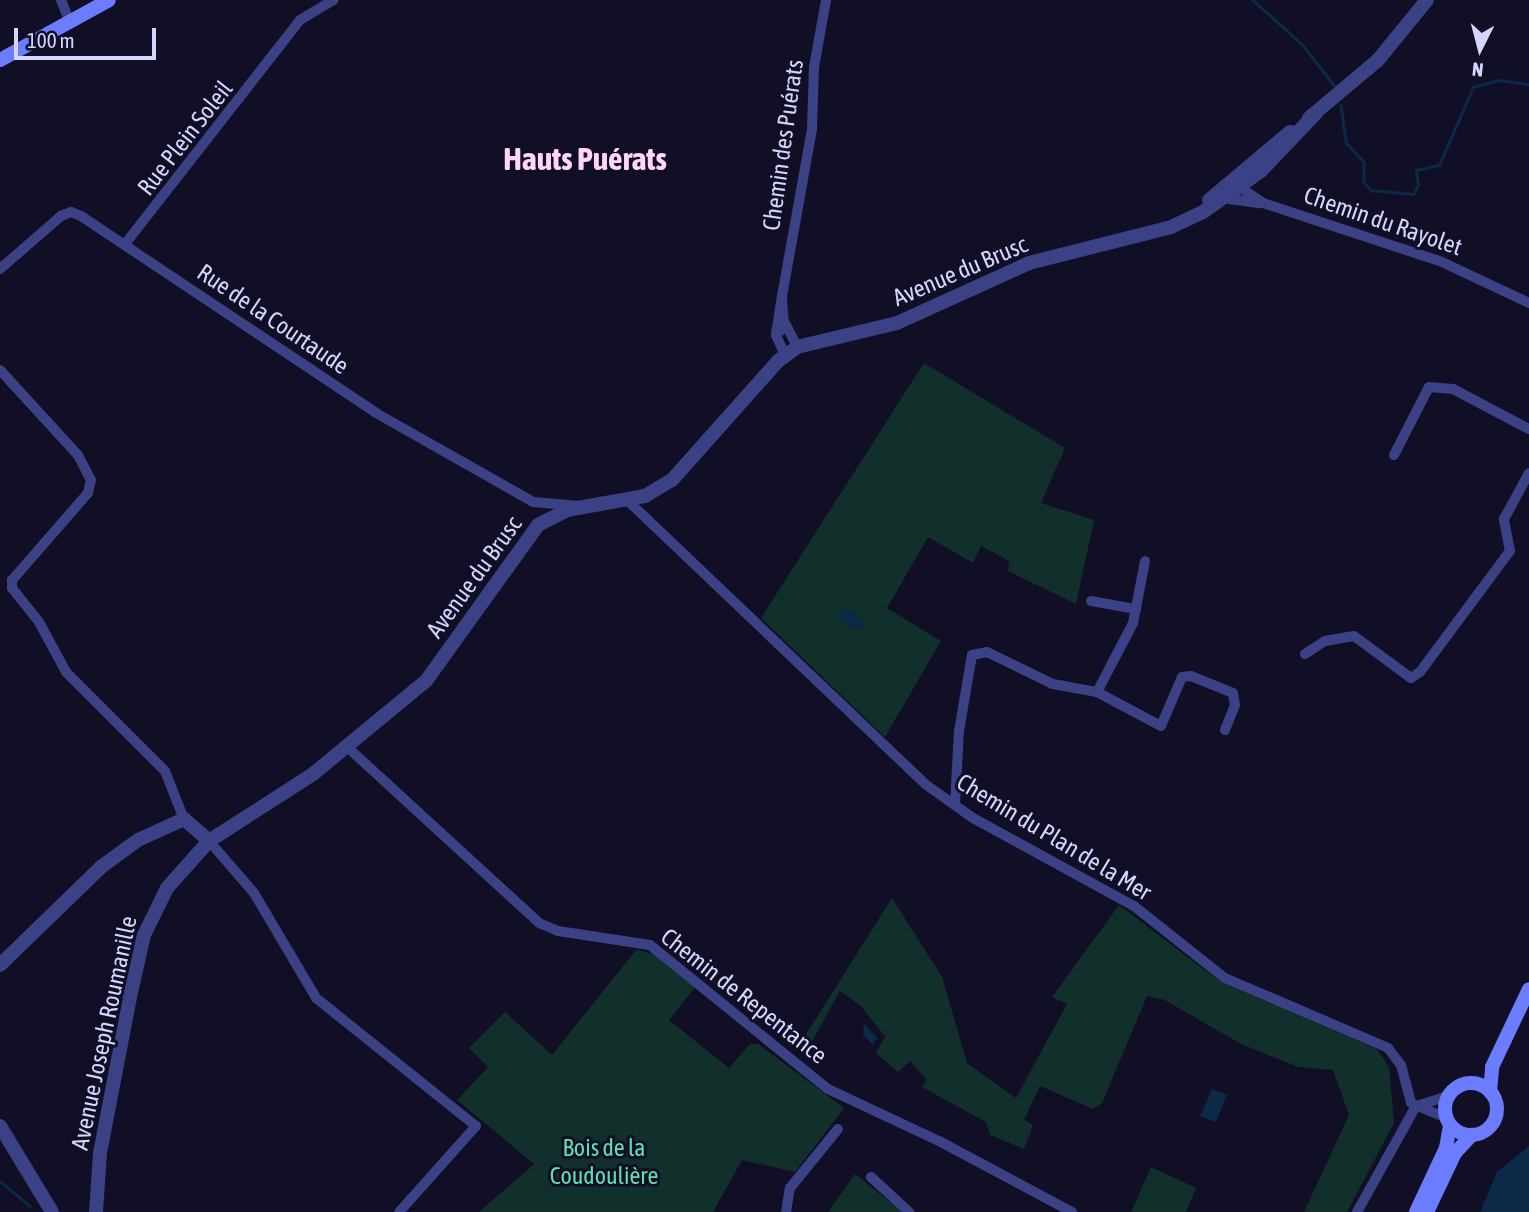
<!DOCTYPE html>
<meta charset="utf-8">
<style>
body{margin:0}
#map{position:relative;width:1529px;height:1212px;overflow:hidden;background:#100f26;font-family:"Asap Condensed",sans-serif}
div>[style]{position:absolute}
.green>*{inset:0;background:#12302b}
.water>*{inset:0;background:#0c2a48}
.stream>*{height:2.5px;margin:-1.25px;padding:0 1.25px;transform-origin:1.25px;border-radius:1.25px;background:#0c2a48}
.minor>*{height:10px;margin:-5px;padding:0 5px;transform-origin:5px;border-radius:5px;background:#3a4185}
.tertiary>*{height:14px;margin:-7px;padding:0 7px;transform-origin:7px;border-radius:7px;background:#3a4185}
.secondary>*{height:14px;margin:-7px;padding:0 7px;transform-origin:7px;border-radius:7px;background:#6c7cff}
.secondary>.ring{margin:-7px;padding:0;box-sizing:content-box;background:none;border:14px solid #6c7cff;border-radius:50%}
span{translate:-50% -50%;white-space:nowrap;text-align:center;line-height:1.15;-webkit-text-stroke:6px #100f26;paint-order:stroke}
.street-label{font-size:24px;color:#d5d5ff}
.park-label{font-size:24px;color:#60e0af}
.district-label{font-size:32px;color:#ffd7f6;font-weight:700}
.north{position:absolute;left:1445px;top:14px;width:70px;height:70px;-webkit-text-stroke:5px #100f26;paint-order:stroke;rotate:186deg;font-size:19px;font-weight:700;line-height:28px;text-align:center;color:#d5d5ff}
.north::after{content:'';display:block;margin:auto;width:24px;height:32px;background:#d5d5ff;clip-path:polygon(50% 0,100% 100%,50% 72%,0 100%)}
.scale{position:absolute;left:14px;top:28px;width:142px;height:32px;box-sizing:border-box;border:4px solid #d5d5ff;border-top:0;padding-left:9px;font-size:21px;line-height:24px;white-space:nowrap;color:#d5d5ff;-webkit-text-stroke:5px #100f26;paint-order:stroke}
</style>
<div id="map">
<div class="green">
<div style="clip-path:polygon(924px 363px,1065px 448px,1041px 503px,1094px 520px,1076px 604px,1008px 571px,1009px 561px,981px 546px,973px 563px,928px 537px,887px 608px,941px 641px,885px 737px,761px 618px)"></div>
<div style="clip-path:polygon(892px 898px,942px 977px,967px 1063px,1016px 1098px,1067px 1004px,1052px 997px,1119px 905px,1218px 980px,1377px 1049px,1389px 1067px,1394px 1123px,1347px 1212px,1304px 1212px,1349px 1115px,1333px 1070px,1298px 1067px,1239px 1043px,1165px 1000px,1147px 996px,1102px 1103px,1093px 1109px,1040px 1086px,1024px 1120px,1033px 1125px,1024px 1149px,990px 1135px,986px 1122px,922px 1087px,927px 1080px,910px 1061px,898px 1072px,876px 1053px,885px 1037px,862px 1007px,840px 991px,806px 1052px,798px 1047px)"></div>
<div style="clip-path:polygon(636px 950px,656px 955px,696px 986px,669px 1020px,729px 1068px,750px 1044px,758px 1044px,844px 1108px,795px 1172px,742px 1160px,713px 1212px,479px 1212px,534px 1164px,457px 1100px,488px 1067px,469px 1048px,505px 1012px,552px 1055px)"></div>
<div style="clip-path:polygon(1151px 1167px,1196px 1188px,1186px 1212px,1131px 1212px)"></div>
<div style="clip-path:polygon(855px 1174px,900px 1210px,900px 1212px,828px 1212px)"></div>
</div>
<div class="water">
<div style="clip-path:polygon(840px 610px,856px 612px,864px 626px,853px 629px,838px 617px)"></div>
<div style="clip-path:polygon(864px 1024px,877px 1038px,873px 1045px,863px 1035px)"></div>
<div style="clip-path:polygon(1212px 1089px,1227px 1095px,1216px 1122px,1200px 1116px)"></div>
<div style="clip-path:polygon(1529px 1146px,1529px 1212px,1480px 1212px,1497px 1172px)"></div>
</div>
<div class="stream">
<div style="left:1253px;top:0;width:66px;rotate:41.9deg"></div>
<div style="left:1302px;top:44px;width:52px;rotate:52deg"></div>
<div style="left:1341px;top:105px;width:37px;rotate:82deg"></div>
<div style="left:1346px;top:142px;width:27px;rotate:48deg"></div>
<div style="left:1364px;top:162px;width:20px;rotate:90deg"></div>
<div style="left:1364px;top:182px;width:11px;rotate:49deg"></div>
<div style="left:1371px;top:190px;width:42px;rotate:5.4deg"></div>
<div style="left:1413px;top:194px;width:10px;rotate:-61deg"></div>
<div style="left:1418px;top:185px;width:15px;rotate:-98deg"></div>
<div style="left:1416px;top:170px;width:24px;rotate:-12deg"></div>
<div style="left:1439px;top:165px;width:85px;rotate:-66.4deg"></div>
<div style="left:1473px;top:87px;width:27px;rotate:-15deg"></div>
<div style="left:1499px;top:80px;width:30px;rotate:8deg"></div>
<div style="left:0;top:1181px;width:39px;rotate:40deg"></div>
</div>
<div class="minor">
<div style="left:61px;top:0;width:16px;rotate:68deg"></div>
<div style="left:1235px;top:184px;width:34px;rotate:34deg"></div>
<div style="left:1263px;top:203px;width:188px;rotate:18.2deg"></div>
<div style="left:1442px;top:262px;width:96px;rotate:25.2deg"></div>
<div style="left:1227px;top:191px;width:9px;rotate:69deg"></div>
<div style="left:1230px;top:199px;width:30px;rotate:8deg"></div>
<div style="left:125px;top:244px;width:284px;rotate:-52deg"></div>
<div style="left:300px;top:20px;width:39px;rotate:-31deg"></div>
<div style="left:0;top:269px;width:81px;rotate:-41deg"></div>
<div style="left:61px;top:216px;width:11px;rotate:-22deg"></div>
<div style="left:71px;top:212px;width:11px;rotate:22deg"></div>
<div style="left:81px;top:216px;width:355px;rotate:33.7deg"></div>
<div style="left:376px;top:413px;width:180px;rotate:29.5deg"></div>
<div style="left:533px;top:502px;width:47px;rotate:4.9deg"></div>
<div style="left:782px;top:296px;width:170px;rotate:-79.8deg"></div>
<div style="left:812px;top:129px;width:62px;rotate:-88.2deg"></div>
<div style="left:814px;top:67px;width:68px;rotate:-79.8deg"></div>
<div style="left:784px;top:321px;width:29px;rotate:63deg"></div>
<div style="left:776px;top:335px;width:11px;rotate:-45deg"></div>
<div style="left:784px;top:327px;width:31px;rotate:-94deg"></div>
<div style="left:782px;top:296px;width:39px;rotate:99deg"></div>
<div style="left:776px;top:335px;width:22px;rotate:66deg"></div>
<div style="left:0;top:370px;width:115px;rotate:47.5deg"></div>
<div style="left:78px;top:455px;width:28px;rotate:63deg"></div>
<div style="left:91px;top:480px;width:13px;rotate:103deg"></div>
<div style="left:88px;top:493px;width:116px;rotate:131.1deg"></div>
<div style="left:12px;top:580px;width:8px;rotate:90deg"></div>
<div style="left:12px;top:588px;width:43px;rotate:51.5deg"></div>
<div style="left:39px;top:622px;width:57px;rotate:61.6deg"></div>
<div style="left:66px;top:672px;width:140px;rotate:45deg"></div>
<div style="left:165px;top:771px;width:52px;rotate:68.4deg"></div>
<div style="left:1394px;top:455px;width:76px;rotate:-62.8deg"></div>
<div style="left:1429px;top:387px;width:24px;rotate:5deg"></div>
<div style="left:1453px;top:389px;width:86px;rotate:27.8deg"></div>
<div style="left:627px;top:500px;width:412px;rotate:43.6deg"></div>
<div style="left:925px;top:784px;width:59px;rotate:35.3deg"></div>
<div style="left:973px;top:818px;width:183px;rotate:28.7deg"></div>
<div style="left:1134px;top:906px;width:116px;rotate:38.4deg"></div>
<div style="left:1225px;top:978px;width:177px;rotate:23.2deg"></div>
<div style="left:1388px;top:1048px;width:21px;rotate:53deg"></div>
<div style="left:1401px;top:1065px;width:39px;rotate:75deg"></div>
<div style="left:1411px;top:1103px;width:38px;rotate:23deg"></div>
<div style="left:1091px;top:601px;width:46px;rotate:10.1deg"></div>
<div style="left:1305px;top:654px;width:24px;rotate:-33deg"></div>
<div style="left:1325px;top:641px;width:29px;rotate:-10deg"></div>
<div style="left:1354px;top:636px;width:71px;rotate:36.4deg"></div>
<div style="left:1411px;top:678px;width:11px;rotate:-34deg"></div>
<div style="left:1420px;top:672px;width:151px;rotate:-53.4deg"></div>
<div style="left:1510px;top:551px;width:33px;rotate:-101deg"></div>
<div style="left:1504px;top:519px;width:52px;rotate:-61.5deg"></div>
<div style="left:1097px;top:692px;width:72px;rotate:28deg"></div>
<div style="left:1161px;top:726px;width:53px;rotate:-66.8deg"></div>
<div style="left:1182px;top:677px;width:9px;rotate:-6deg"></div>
<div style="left:1191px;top:676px;width:45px;rotate:22deg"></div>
<div style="left:1233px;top:693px;width:12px;rotate:81deg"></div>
<div style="left:1235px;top:705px;width:27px;rotate:112deg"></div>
<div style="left:345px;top:745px;width:263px;rotate:42.5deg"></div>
<div style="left:539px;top:923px;width:21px;rotate:23deg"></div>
<div style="left:558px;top:931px;width:93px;rotate:8.7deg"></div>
<div style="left:650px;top:945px;width:229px;rotate:39deg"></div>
<div style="left:828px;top:1089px;width:123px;rotate:25.1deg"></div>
<div style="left:939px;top:1141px;width:151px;rotate:28.1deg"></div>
<div style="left:955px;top:804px;width:73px;rotate:-86.9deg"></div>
<div style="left:959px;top:731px;width:77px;rotate:-80.3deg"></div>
<div style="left:972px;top:655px;width:15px;rotate:-11deg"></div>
<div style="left:987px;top:652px;width:73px;rotate:25.9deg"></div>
<div style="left:1053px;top:684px;width:45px;rotate:10.3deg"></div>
<div style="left:1097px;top:692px;width:78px;rotate:-62.4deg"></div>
<div style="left:1133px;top:623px;width:63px;rotate:-79deg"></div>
<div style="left:209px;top:841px;width:69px;rotate:49.1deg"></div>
<div style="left:254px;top:893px;width:122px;rotate:59.4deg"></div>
<div style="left:316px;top:998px;width:205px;rotate:38.7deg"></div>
<div style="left:476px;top:1126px;width:115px;rotate:131.8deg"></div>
<div style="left:1417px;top:1106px;width:33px;rotate:-18deg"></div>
<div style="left:871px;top:1177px;width:52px;rotate:42.6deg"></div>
<div style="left:786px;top:1212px;width:24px;rotate:-81deg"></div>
<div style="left:790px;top:1188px;width:76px;rotate:-50.9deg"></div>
<div style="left:1357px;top:1212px;width:121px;rotate:-60.9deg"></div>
</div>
<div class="tertiary">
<div style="left:1309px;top:118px;width:90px;rotate:-40deg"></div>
<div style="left:1378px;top:60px;width:77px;rotate:-50.8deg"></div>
<div style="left:1209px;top:200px;width:106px;rotate:-40deg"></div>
<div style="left:0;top:965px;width:141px;rotate:-44.1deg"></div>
<div style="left:101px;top:867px;width:46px;rotate:-36.1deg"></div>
<div style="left:138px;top:840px;width:51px;rotate:-24.5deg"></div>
<div style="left:184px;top:819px;width:33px;rotate:41deg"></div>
<div style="left:0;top:1126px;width:100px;rotate:58.8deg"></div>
<div style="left:96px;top:1212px;width:59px;rotate:-86.1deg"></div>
<div style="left:100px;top:1153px;width:159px;rotate:-79.1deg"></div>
<div style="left:130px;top:997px;width:64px;rotate:-77.3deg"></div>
<div style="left:144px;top:935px;width:52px;rotate:-63.9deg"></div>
<div style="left:167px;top:888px;width:63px;rotate:-48.2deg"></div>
<div style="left:209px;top:841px;width:124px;rotate:-32.8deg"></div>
<div style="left:313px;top:774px;width:146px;rotate:-39.5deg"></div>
<div style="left:426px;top:681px;width:192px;rotate:-54.3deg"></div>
<div style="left:538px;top:525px;width:33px;rotate:-27deg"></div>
<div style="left:567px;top:510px;width:79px;rotate:-10.2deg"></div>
<div style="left:645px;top:496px;width:31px;rotate:-31deg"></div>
<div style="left:672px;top:480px;width:159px;rotate:-48.3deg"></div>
<div style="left:778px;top:361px;width:24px;rotate:-36deg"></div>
<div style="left:797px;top:347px;width:103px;rotate:-13.5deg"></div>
<div style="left:897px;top:323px;width:145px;rotate:-24.4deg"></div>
<div style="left:1029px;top:263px;width:146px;rotate:-14.2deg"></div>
<div style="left:1171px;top:227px;width:35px;rotate:-25deg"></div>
<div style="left:1203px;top:212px;width:71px;rotate:-35.3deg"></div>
<div style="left:1261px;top:171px;width:80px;rotate:-46.5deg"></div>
</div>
<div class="secondary">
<div style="left:0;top:60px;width:124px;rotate:-28.8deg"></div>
<div class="ring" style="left:1445px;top:1083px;width:38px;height:38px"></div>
<div style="left:1490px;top:1092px;width:25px;rotate:-85deg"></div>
<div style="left:1492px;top:1067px;width:86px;rotate:-64.6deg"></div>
<div style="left:1416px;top:1212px;width:71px;rotate:-64.9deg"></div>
<div style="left:1446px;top:1148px;width:23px;rotate:-80deg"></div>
<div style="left:1427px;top:1212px;width:65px;rotate:-64.6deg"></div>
<div style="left:1455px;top:1153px;width:25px;rotate:-47deg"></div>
</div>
<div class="street-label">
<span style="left:185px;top:138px;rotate:-52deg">Rue Plein Soleil</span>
<span style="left:783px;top:145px;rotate:-82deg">Chemin des Puérats</span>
<span style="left:1383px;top:221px;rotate:19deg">Chemin du Rayolet</span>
<span style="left:960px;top:271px;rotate:-23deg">Avenue du Brusc</span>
<span style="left:273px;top:319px;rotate:34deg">Rue de la Courtaude</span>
<span style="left:474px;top:577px;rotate:-54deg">Avenue du Brusc</span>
<span style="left:1054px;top:837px;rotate:31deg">Chemin du Plan de la Mer</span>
<span style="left:744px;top:996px;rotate:38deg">Chemin de Repentance</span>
<span style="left:104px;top:1033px;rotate:-78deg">Avenue Joseph Roumanille</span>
</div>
<div class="park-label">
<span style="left:604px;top:1162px">Bois de la<br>Coudoulière</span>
</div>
<div class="district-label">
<span style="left:585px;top:159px">Hauts Puérats</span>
</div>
<div class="north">N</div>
<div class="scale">100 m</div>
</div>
